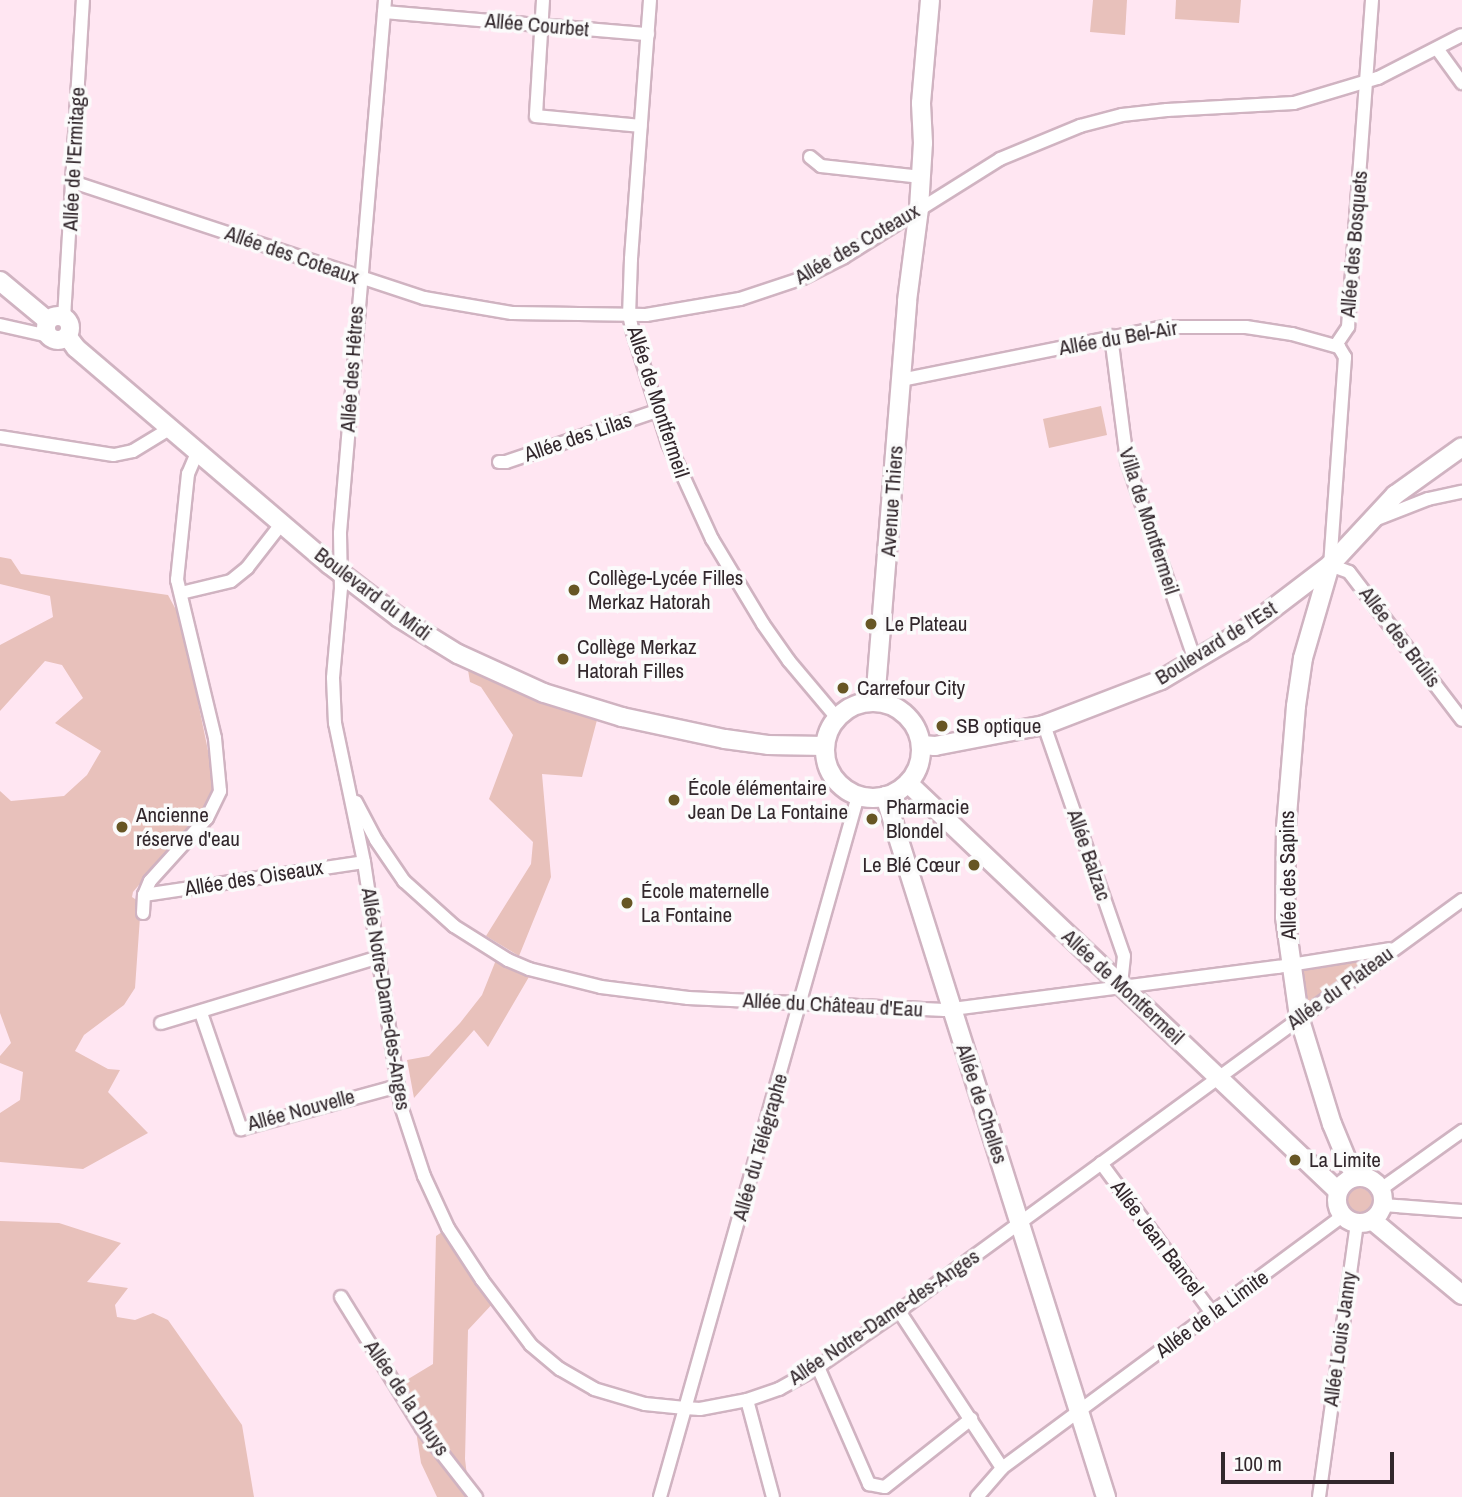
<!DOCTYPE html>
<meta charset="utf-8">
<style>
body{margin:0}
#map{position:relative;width:1462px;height:1497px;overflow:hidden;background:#ffe6f2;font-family:"Archivo Narrow",sans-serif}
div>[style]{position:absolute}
.green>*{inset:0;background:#e8c1bb}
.round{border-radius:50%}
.roads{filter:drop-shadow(2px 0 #d0b3c1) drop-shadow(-2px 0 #d0b3c1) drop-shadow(0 2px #d0b3c1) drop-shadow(0 -2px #d0b3c1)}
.street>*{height:12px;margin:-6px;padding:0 6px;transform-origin:6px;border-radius:6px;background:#fff}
.secondary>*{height:18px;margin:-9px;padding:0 9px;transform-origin:9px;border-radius:9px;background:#fff}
.secondary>.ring{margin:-9px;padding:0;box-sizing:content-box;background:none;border:18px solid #fff;border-radius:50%}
.dots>*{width:19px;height:19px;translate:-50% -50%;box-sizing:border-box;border:4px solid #fbfbfb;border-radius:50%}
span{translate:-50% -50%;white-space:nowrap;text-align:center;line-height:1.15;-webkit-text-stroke:7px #fbfbfb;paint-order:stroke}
.street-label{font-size:21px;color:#32272c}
.poi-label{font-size:21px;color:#32272c}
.left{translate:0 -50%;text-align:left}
.right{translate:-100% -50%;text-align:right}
.scale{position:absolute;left:1221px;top:1452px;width:173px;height:32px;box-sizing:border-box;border:4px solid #32272c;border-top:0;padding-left:9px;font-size:21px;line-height:24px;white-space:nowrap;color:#32272c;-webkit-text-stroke:5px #fbfbfb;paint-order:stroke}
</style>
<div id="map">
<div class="green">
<div style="clip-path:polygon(1093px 0,1127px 0,1125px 35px,1090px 32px)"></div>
<div style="clip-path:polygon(1176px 0,1241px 0,1239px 23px,1175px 19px)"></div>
<div style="clip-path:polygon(1101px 406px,1107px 435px,1049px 448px,1043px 419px)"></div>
<div style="clip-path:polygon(0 557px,11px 559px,21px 574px,168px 595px,181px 619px,213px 775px,212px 789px,203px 810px,133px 892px,132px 897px,141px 903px,135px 988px,124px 1005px,84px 1035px,75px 1051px,108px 1069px,120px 1070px,108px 1092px,148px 1133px,83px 1169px,0 1162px,0 1113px,20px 1100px,23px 1072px,0 1063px,0 1056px,11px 1043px,0 1013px,0 791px,11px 801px,64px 796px,87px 775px,101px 751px,55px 723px,83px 698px,62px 665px,45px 661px,0 711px,0 645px,53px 617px,50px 596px,0 584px)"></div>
<div style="clip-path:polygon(466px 658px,545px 693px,538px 702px,597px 720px,582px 777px,542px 774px,551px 877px,519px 956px,486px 936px,531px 864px,533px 842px,489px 799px,513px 735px,481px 687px,470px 682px)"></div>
<div style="clip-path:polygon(498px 955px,533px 970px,488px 1047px,474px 1030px,414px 1098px,407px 1060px,429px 1056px,460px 1023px,482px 995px)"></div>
<div style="clip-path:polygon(1356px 959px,1360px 964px,1359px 968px,1315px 1000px,1305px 1000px,1301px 969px)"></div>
<div class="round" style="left:1346px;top:1188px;width:26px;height:26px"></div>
<div style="clip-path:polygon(0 1221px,59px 1223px,121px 1243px,87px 1282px,128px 1288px,115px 1305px,117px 1317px,135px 1320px,153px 1313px,168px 1320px,242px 1425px,254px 1497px,0 1497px)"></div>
<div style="clip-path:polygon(448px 1228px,496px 1300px,468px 1330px,465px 1459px,468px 1484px,476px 1497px,437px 1497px,421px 1463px,416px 1431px,400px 1384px,433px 1364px,436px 1236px)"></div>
</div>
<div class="roads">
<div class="street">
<div style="left:385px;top:0;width:535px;rotate:94.83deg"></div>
<div style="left:340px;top:533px;width:55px;rotate:89deg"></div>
<div style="left:341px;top:588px;width:90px;rotate:95.1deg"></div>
<div style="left:333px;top:678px;width:45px;rotate:87.5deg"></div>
<div style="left:335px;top:723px;width:142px;rotate:78.2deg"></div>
<div style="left:364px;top:862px;width:247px;rotate:81.4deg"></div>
<div style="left:401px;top:1106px;width:74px;rotate:71.8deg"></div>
<div style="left:424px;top:1176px;width:57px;rotate:65.2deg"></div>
<div style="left:448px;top:1228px;width:62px;rotate:56.8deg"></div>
<div style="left:482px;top:1280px;width:81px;rotate:53deg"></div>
<div style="left:531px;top:1345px;width:38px;rotate:40deg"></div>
<div style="left:560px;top:1369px;width:39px;rotate:30deg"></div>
<div style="left:594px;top:1389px;width:53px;rotate:16.4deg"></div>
<div style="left:645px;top:1404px;width:40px;rotate:5.7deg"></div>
<div style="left:685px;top:1408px;width:15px;rotate:4deg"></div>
<div style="left:700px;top:1409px;width:48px;rotate:-10.8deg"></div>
<div style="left:747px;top:1400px;width:34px;rotate:-19deg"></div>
<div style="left:779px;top:1389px;width:45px;rotate:-29.4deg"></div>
<div style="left:818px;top:1367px;width:98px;rotate:-34.7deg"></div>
<div style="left:899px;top:1311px;width:697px;rotate:-36.13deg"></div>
<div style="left:543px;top:0;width:116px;rotate:93.5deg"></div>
<div style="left:536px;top:116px;width:105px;rotate:5.4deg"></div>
<div style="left:650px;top:0;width:260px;rotate:94.2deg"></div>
<div style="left:631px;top:259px;width:56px;rotate:92deg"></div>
<div style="left:629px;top:315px;width:17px;rotate:77deg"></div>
<div style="left:633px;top:332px;width:116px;rotate:72.5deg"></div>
<div style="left:668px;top:443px;width:106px;rotate:65.4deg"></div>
<div style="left:712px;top:539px;width:99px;rotate:59deg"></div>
<div style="left:763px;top:624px;width:45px;rotate:54.9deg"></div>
<div style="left:789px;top:661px;width:75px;rotate:49.9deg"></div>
<div style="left:384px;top:12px;width:265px;rotate:4.8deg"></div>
<div style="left:1438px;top:50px;width:41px;rotate:54deg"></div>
<div style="left:810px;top:157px;width:14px;rotate:39deg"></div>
<div style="left:821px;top:166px;width:101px;rotate:6.3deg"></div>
<div style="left:73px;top:182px;width:370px;rotate:18.3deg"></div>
<div style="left:424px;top:298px;width:89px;rotate:9.7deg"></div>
<div style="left:512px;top:313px;width:134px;rotate:0.9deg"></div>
<div style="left:646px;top:315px;width:95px;rotate:-9.7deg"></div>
<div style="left:740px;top:299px;width:66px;rotate:-18.4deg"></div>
<div style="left:803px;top:278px;width:46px;rotate:-27.1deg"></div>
<div style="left:844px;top:257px;width:184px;rotate:-32.1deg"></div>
<div style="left:1000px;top:159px;width:87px;rotate:-22.4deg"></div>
<div style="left:1080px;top:126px;width:43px;rotate:-14.7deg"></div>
<div style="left:1122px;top:115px;width:45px;rotate:-6.3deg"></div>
<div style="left:1167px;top:110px;width:127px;rotate:-3.2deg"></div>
<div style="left:1294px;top:103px;width:88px;rotate:-16.6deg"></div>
<div style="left:1378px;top:78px;width:94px;rotate:-27.1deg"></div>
<div style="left:64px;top:318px;width:319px;rotate:-86.6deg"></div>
<div style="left:0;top:325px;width:50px;rotate:12.7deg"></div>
<div style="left:1111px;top:336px;width:126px;rotate:82.7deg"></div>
<div style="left:1127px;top:461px;width:211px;rotate:71.2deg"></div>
<div style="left:1336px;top:345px;width:22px;rotate:-56deg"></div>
<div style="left:1348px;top:327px;width:328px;rotate:-85.8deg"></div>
<div style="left:901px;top:380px;width:269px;rotate:-11.4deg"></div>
<div style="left:1165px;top:327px;width:81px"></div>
<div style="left:1246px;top:327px;width:47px;rotate:8.7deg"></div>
<div style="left:1292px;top:334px;width:49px;rotate:15.5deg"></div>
<div style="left:1339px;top:347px;width:12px;rotate:59deg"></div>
<div style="left:1345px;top:357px;width:209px;rotate:94.1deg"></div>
<div style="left:1330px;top:565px;width:20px;rotate:20deg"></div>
<div style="left:1349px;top:572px;width:186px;rotate:52.6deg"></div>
<div style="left:0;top:437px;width:115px;rotate:9deg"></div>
<div style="left:114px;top:455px;width:19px;rotate:-12deg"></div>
<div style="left:133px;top:451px;width:44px;rotate:-31.2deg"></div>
<div style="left:499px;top:462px;width:7px"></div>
<div style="left:506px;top:462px;width:159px;rotate:-18.7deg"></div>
<div style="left:1377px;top:519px;width:55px;rotate:-21.4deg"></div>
<div style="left:1428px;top:499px;width:35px;rotate:-12deg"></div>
<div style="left:181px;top:593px;width:51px;rotate:-13.5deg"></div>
<div style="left:231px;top:581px;width:21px;rotate:-39deg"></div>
<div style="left:247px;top:568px;width:57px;rotate:-52.1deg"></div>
<div style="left:1044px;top:725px;width:244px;rotate:70.9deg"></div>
<div style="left:1124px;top:956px;width:30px;rotate:96deg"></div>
<div style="left:356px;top:802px;width:43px;rotate:62.2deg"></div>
<div style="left:376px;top:840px;width:50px;rotate:55.7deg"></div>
<div style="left:404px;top:881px;width:67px;rotate:42deg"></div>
<div style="left:454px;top:926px;width:64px;rotate:32.2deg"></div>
<div style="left:508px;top:960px;width:23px;rotate:23deg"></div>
<div style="left:529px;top:969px;width:74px;rotate:14deg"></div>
<div style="left:601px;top:987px;width:88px;rotate:7.2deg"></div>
<div style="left:688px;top:998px;width:257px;rotate:2.7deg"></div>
<div style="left:945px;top:1010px;width:336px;rotate:-7.4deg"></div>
<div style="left:1278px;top:967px;width:113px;rotate:-9.1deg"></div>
<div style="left:144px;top:895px;width:222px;rotate:-8.5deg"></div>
<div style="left:143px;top:913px;width:18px;rotate:-87deg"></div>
<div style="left:144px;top:895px;width:15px;rotate:-67deg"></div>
<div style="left:150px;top:881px;width:85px;rotate:-47.9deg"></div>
<div style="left:207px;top:818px;width:30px;rotate:-64deg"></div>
<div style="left:220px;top:791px;width:53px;rotate:-95.4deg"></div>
<div style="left:215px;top:738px;width:163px;rotate:-103.5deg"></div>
<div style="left:177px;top:580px;width:107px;rotate:-84.1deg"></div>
<div style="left:188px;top:474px;width:25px;rotate:-67deg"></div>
<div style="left:201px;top:1013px;width:123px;rotate:71deg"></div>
<div style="left:241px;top:1129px;width:163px;rotate:-15.3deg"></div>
<div style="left:161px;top:1023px;width:228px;rotate:-16.8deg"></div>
<div style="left:1101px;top:1163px;width:187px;rotate:53.5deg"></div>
<div style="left:1381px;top:1189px;width:100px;rotate:-35.6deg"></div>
<div style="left:1383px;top:1205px;width:79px;rotate:4.3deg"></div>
<div style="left:341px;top:1297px;width:154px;rotate:58.3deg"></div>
<div style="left:422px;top:1428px;width:88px;rotate:52deg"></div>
<div style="left:899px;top:1311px;width:188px;rotate:56.7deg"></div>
<div style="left:818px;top:1367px;width:128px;rotate:66.4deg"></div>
<div style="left:869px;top:1484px;width:16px;rotate:11deg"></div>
<div style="left:885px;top:1487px;width:110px;rotate:-38.3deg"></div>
<div style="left:747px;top:1400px;width:100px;rotate:75deg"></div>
<div style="left:660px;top:1497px;width:728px;rotate:-74.23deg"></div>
<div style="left:977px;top:1497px;width:38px;rotate:-49deg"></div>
<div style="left:1002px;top:1468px;width:424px;rotate:-36.5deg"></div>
<div style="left:1319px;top:1497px;width:277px;rotate:-82.1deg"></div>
</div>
<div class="secondary">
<div style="left:0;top:281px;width:62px;rotate:39.8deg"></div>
<div class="ring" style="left:46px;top:316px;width:6px;height:6px"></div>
<div style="left:67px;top:336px;width:15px;rotate:53deg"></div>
<div style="left:76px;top:348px;width:333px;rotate:40.5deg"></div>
<div style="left:329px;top:564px;width:87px;rotate:37.5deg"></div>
<div style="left:398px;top:617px;width:70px;rotate:31.7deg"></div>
<div style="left:458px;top:654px;width:94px;rotate:24.4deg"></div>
<div style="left:544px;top:693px;width:82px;rotate:17.1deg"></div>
<div style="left:622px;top:717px;width:105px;rotate:12.1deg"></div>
<div style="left:725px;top:739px;width:43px;rotate:7.9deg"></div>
<div style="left:768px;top:745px;width:57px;rotate:1deg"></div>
<div style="left:1330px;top:565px;width:97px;rotate:106.2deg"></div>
<div style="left:1303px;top:658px;width:49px;rotate:98.3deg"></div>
<div style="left:1296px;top:706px;width:121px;rotate:94.7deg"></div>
<div style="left:1286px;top:827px;width:90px;rotate:90.6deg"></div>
<div style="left:1285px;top:917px;width:101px;rotate:82deg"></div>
<div style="left:1299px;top:1017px;width:112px;rotate:72.9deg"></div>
<div style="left:1332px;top:1124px;width:44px;rotate:67.5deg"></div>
<div style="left:1349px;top:1165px;width:15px;rotate:53deg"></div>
<div style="left:875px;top:702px;width:402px;rotate:-85.4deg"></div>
<div style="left:907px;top:301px;width:94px;rotate:-82.6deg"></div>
<div style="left:919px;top:208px;width:65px;rotate:-86.5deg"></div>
<div style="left:923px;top:143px;width:40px;rotate:-92.9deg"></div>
<div style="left:921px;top:103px;width:103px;rotate:-85deg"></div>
<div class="ring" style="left:825px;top:702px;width:78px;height:78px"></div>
<div style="left:921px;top:745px;width:14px;rotate:4deg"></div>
<div style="left:935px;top:746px;width:111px;rotate:-10.9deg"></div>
<div style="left:1044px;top:725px;width:125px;rotate:-21deg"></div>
<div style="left:1161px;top:680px;width:94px;rotate:-30.7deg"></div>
<div style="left:1242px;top:632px;width:111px;rotate:-37.3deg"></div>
<div style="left:1330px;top:565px;width:96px;rotate:-47.1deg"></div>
<div style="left:1395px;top:495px;width:82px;rotate:-35.6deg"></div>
<div style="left:908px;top:783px;width:593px;rotate:43.5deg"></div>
<div style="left:885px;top:796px;width:735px;rotate:72.5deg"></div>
<div class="ring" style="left:1337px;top:1177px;width:28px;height:28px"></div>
<div style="left:1372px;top:1220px;width:117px;rotate:39.8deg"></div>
</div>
</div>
<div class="dots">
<div style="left:574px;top:590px;background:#675624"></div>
<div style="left:871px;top:624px;background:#675624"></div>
<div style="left:563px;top:659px;background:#675624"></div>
<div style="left:843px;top:688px;background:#675624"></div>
<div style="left:942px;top:726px;background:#675624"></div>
<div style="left:674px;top:800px;background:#675624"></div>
<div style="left:872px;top:819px;background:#675624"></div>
<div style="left:122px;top:827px;background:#675624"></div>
<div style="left:974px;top:865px;background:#675624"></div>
<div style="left:627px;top:903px;background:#675624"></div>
<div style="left:1295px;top:1160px;background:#675624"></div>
</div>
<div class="street-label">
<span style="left:537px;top:25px;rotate:5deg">Allée Courbet</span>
<span style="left:74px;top:159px;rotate:-87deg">Allée de l'Ermitage</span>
<span style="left:857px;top:244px;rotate:-30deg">Allée des Coteaux</span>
<span style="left:1354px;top:244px;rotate:-85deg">Allée des Bosquets</span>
<span style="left:292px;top:255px;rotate:19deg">Allée des Coteaux</span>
<span style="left:1118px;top:338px;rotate:-10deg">Allée du Bel-Air</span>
<span style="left:352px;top:369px;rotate:-86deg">Allée des Hêtres</span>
<span style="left:658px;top:402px;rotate:72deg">Allée de Montfermeil</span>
<span style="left:578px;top:437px;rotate:-19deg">Allée des Lilas</span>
<span style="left:892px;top:501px;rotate:-86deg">Avenue Thiers</span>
<span style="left:1149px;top:521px;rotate:72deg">Villa de Montfermeil</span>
<span style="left:373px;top:594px;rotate:37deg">Boulevard du Midi</span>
<span style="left:1400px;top:637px;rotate:53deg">Allée des Brûlis</span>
<span style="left:1216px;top:643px;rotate:-32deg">Boulevard de l'Est</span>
<span style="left:1089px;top:855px;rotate:71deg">Allée Balzac</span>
<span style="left:1288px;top:875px;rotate:-91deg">Allée des Sapins</span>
<span style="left:254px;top:878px;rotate:-9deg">Allée des Oiseaux</span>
<span style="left:1123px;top:987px;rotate:43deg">Allée de Montfermeil</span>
<span style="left:1340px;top:988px;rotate:-36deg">Allée du Plateau</span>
<span style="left:386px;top:999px;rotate:81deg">Allée Notre-Dame-des-Anges</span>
<span style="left:833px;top:1005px;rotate:3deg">Allée du Château d'Eau</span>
<span style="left:982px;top:1104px;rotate:72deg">Allée de Chelles</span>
<span style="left:301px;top:1110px;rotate:-15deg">Allée Nouvelle</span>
<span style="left:760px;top:1147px;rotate:-74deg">Allée du Télégraphe</span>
<span style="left:1157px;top:1238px;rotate:53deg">Allée Jean Bancel</span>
<span style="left:1212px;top:1314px;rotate:-36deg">Allée de la Limite</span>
<span style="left:884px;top:1317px;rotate:-34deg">Allée Notre-Dame-des-Anges</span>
<span style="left:1340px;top:1339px;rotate:-82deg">Allée Louis Janny</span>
<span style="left:407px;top:1398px;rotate:56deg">Allée de la Dhuys</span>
</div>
<div class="poi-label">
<span class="left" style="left:588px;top:590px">Collège-Lycée Filles<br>Merkaz Hatorah</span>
<span class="left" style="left:885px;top:624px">Le Plateau</span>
<span class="left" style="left:577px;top:659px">Collège Merkaz<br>Hatorah Filles</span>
<span class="left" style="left:857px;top:688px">Carrefour City</span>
<span class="left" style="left:956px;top:726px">SB optique</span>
<span class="left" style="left:688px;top:800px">École élémentaire<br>Jean De La Fontaine</span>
<span class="left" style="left:886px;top:819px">Pharmacie<br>Blondel</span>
<span class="left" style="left:136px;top:827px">Ancienne<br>réserve d'eau</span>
<span class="right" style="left:960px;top:865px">Le Blé Cœur</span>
<span class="left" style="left:641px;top:903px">École maternelle<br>La Fontaine</span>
<span class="left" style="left:1309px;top:1160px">La Limite</span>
</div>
<div class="scale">100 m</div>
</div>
